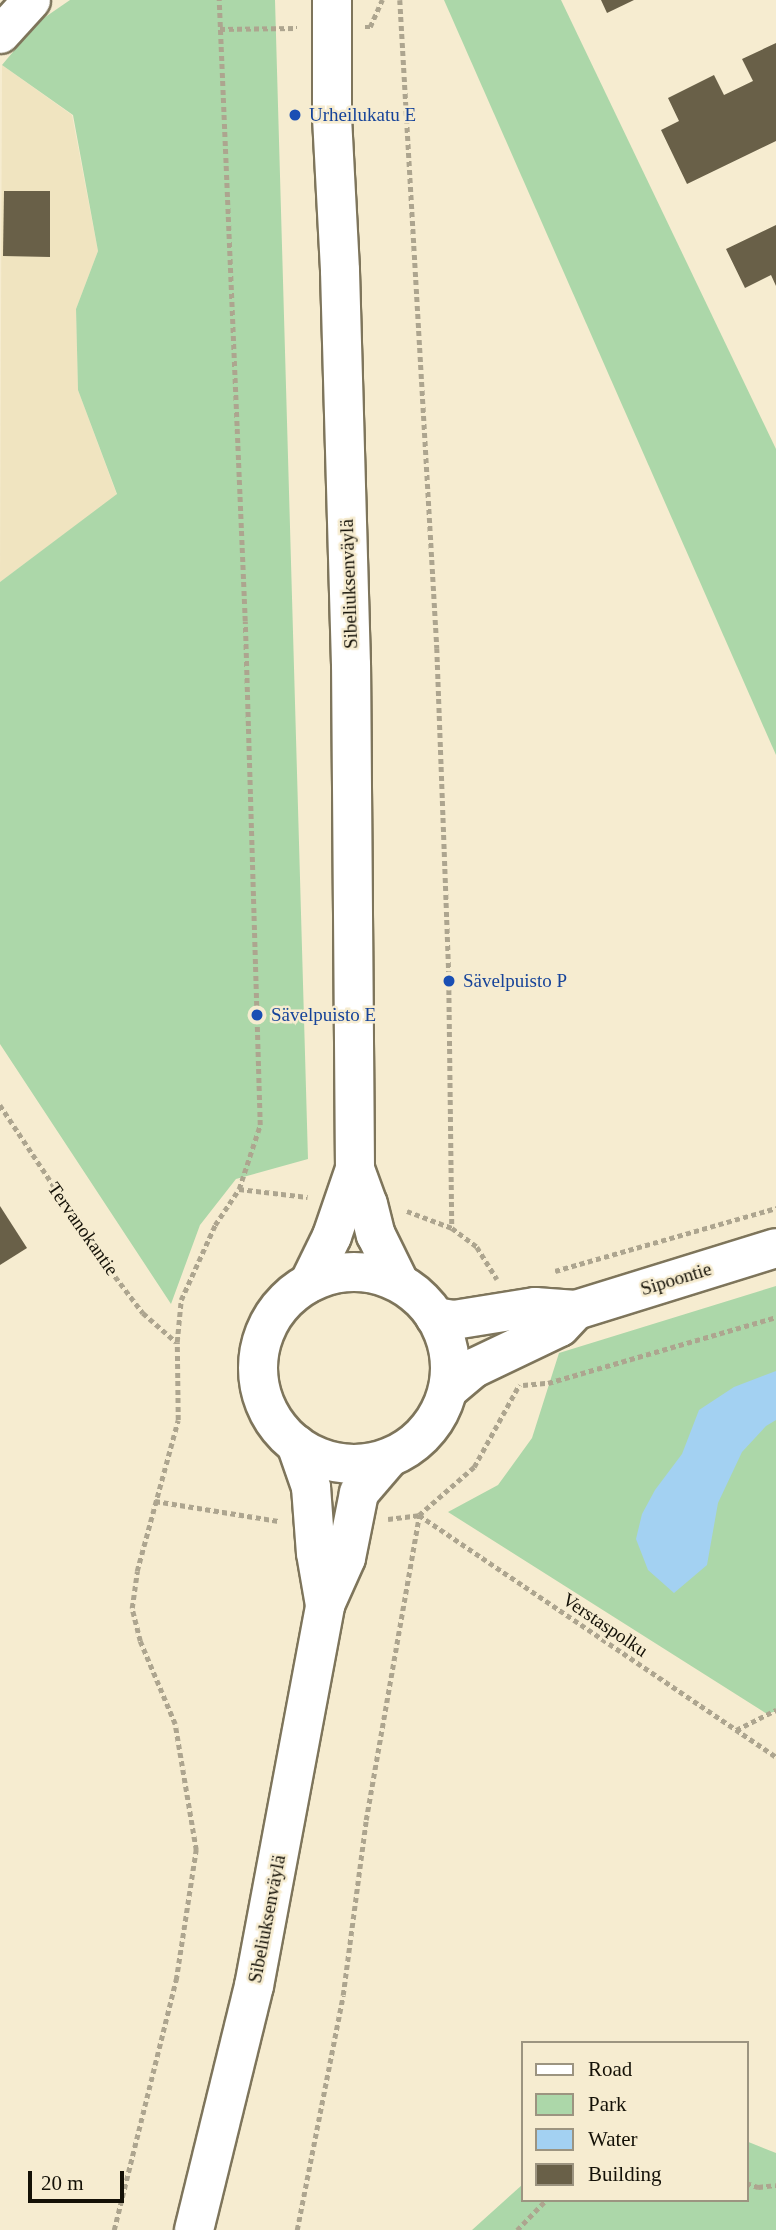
<!DOCTYPE html>
<meta charset="utf-8">
<style>
body{margin:0}
#map{position:relative;width:776px;height:2230px;overflow:hidden;background:#f6ecd0;font-family:Georgia,serif}
div>[style]{position:absolute}
.built>*{inset:0;background:#f0e4c0}
.green>*{inset:0;background:#acd7a9}
.water>*{inset:0;background:#a3d1f2}
.building>*{inset:0;background:#696048}
.path>*{height:4.5px;margin-top:-2.25px;transform-origin:0;background:repeating-linear-gradient(90deg,#ada58f 0 5px,transparent 0 8.5px)}
.roads{filter:drop-shadow(2px 0 #7e755b) drop-shadow(-2px 0 #7e755b) drop-shadow(0 2px #7e755b) drop-shadow(0 -2px #7e755b)}
.minor>*{height:37px;margin:-18.5px;padding:0 18.5px;transform-origin:18.5px;border-radius:18.5px;background:#fff}
.tertiary>*{height:38px;margin:-19px;padding:0 19px;transform-origin:19px;border-radius:19px;background:#fff}
.secondary>*{height:38px;margin:-19px;padding:0 19px;transform-origin:19px;border-radius:19px;background:#fff}
.secondary>.ring{margin:-19px;padding:0;box-sizing:content-box;background:none;border:38px solid #fff;border-radius:50%}
.dots>*{width:19px;height:19px;translate:-50% -50%;box-sizing:border-box;border:4px solid #f6ecd0;border-radius:50%}
span{translate:-50% -50%;white-space:nowrap;text-align:center;line-height:1.15;-webkit-text-stroke:5px #f6ecd0;paint-order:stroke}
.transit-label{font-size:19px;color:#164399}
.left{translate:0 -50%;text-align:left}
.street-label{font-size:19px;color:#141107}
.legend{position:absolute;left:521px;top:2041px;width:228px;height:161px;box-sizing:border-box;background:#f6ecd0;border:2px solid #9c9480;margin:0;padding:9px 12px;list-style:none;font-size:21px;color:#141107}
.legend li{display:flex;align-items:center;gap:14px;height:35px}
.legend b{width:35px;border:2px solid #9c9480}
.scale{position:absolute;left:28px;top:2171px;width:96px;height:32px;box-sizing:border-box;border:4px solid #141107;border-top:0;padding-left:9px;font-size:21px;line-height:24px;white-space:nowrap;color:#141107;-webkit-text-stroke:5px #f6ecd0;paint-order:stroke}
</style>
<div id="map">
<div class="built">
<div style="clip-path:polygon(2px 65px,72px 115px,98px 251px,76px 309px,78px 390px,117px 495px,0 582px)"></div>
</div>
<div class="green">
<div style="clip-path:polygon(70px 0,275px 0,308px 1159px,236px 1179px,200px 1225px,171px 1304px,0 1044px,0 582px,117px 494px,78px 390px,76px 309px,98px 251px,73px 115px,2px 65px,38px 22px)"></div>
<div style="clip-path:polygon(444px 0,561px 0,776px 449px,776px 755px)"></div>
<div style="clip-path:polygon(776px 1286px,776px 1711px,767px 1714px,448px 1512px,498px 1485px,532px 1438px,559px 1353px)"></div>
<div style="clip-path:polygon(746px 2141px,776px 2153px,776px 2230px,472px 2230px,522px 2185px,522px 2200px,746px 2200px)"></div>
</div>
<div class="water">
<div style="clip-path:polygon(776px 1371px,776px 1420px,766px 1426px,742px 1452px,718px 1503px,707px 1565px,674px 1593px,648px 1570px,636px 1539px,642px 1514px,655px 1490px,682px 1454px,699px 1410px,734px 1387px)"></div>
</div>
<div class="building">
<div style="clip-path:polygon(601px 0,634px 0,607px 13px)"></div>
<div style="clip-path:polygon(776px 43px,776px 141px,687px 184px,661px 130px,679px 121px,668px 98px,714px 75px,724px 95px,753px 81px,742px 59px)"></div>
<div style="clip-path:polygon(4px 191px,50px 191px,50px 257px,3px 256px)"></div>
<div style="clip-path:polygon(776px 225px,776px 286px,771px 275px,745px 288px,726px 249px)"></div>
<div style="clip-path:polygon(0 1206px,27px 1248px,0 1265px)"></div>
</div>
<div class="path">
<div style="left:400px;top:0;width:649px;rotate:86.73deg"></div>
<div style="left:437px;top:648px;width:333px;rotate:87.9deg"></div>
<div style="left:449px;top:981px;width:247px;rotate:89.3deg"></div>
<div style="left:365px;top:27px;width:5px"></div>
<div style="left:370px;top:27px;width:30px;rotate:-66deg"></div>
<div style="left:220px;top:29px;width:77px;rotate:-0.7deg"></div>
<div style="left:0;top:1105px;width:190px;rotate:56.4deg"></div>
<div style="left:105px;top:1263px;width:63px;rotate:52.8deg"></div>
<div style="left:143px;top:1313px;width:44px;rotate:41.3deg"></div>
<div style="left:239px;top:1189px;width:69px;rotate:6.6deg"></div>
<div style="left:407px;top:1211px;width:48px;rotate:20.7deg"></div>
<div style="left:452px;top:1228px;width:31px;rotate:37deg"></div>
<div style="left:477px;top:1247px;width:38px;rotate:58deg"></div>
<div style="left:555px;top:1271px;width:230px;rotate:-15.9deg"></div>
<div style="left:523px;top:1385px;width:25px;rotate:-5deg"></div>
<div style="left:548px;top:1383px;width:237px;rotate:-16.1deg"></div>
<div style="left:155px;top:1501px;width:125px;rotate:9.2deg"></div>
<div style="left:388px;top:1519px;width:31px;rotate:-7deg"></div>
<div style="left:419px;top:1515px;width:73px;rotate:-41.1deg"></div>
<div style="left:474px;top:1467px;width:94px;rotate:-61.2deg"></div>
<div style="left:736px;top:1730px;width:45px;rotate:-26.6deg"></div>
<div style="left:746px;top:2183px;width:13px;rotate:18deg"></div>
<div style="left:758px;top:2187px;width:18px;rotate:-6deg"></div>
<div style="left:114px;top:2230px;width:258px;rotate:-76.1deg"></div>
<div style="left:176px;top:1980px;width:132px;rotate:-81.3deg"></div>
<div style="left:196px;top:1850px;width:128px;rotate:-99.5deg"></div>
<div style="left:175px;top:1724px;width:90px;rotate:-112.9deg"></div>
<div style="left:140px;top:1641px;width:34px;rotate:-104deg"></div>
<div style="left:132px;top:1608px;width:37px;rotate:-82deg"></div>
<div style="left:137px;top:1571px;width:156px;rotate:-74.8deg"></div>
<div style="left:178px;top:1420px;width:78px;rotate:-90.7deg"></div>
<div style="left:177px;top:1342px;width:42px;rotate:-84.6deg"></div>
<div style="left:181px;top:1300px;width:82px;rotate:-65.6deg"></div>
<div style="left:215px;top:1225px;width:43px;rotate:-56.3deg"></div>
<div style="left:239px;top:1189px;width:67px;rotate:-71.8deg"></div>
<div style="left:260px;top:1125px;width:504px;rotate:-91.7deg"></div>
<div style="left:245px;top:621px;width:622px;rotate:-92.4deg"></div>
<div style="left:297px;top:2230px;width:239px;rotate:-78.9deg"></div>
<div style="left:343px;top:1995px;width:177px;rotate:-82.5deg"></div>
<div style="left:366px;top:1820px;width:310px;rotate:-80.1deg"></div>
<div style="left:419px;top:1515px;width:431px;rotate:34.1deg"></div>
<div style="left:517px;top:2230px;width:42px;rotate:-46deg"></div>
</div>
<div class="roads">
<div class="minor">
<div style="left:0;top:34px;width:46px;rotate:-47.6deg"></div>
</div>
<div class="tertiary">
<div style="left:435px;top:1317px;width:19px;rotate:9deg"></div>
<div style="left:454px;top:1320px;width:82px;rotate:-9.1deg"></div>
<div style="left:535px;top:1307px;width:41px;rotate:4.2deg"></div>
<div style="left:576px;top:1310px;width:209px;rotate:-17.2deg"></div>
<div style="left:449px;top:1389px;width:33px;rotate:-40deg"></div>
<div style="left:474px;top:1368px;width:95px;rotate:-25.5deg"></div>
<div style="left:560px;top:1327px;width:23px;rotate:-47deg"></div>
</div>
<div class="secondary">
<div style="left:355px;top:1169px;width:37px;rotate:70deg"></div>
<div style="left:368px;top:1204px;width:32px;rotate:76deg"></div>
<div style="left:376px;top:1235px;width:52px;rotate:63.9deg"></div>
<div class="ring" style="left:258px;top:1272px;width:154px;height:154px"></div>
<div style="left:309px;top:1283px;width:52px;rotate:-63.9deg"></div>
<div style="left:332px;top:1236px;width:71px;rotate:-71.1deg"></div>
<div style="left:355px;top:1169px;width:504px;rotate:-90.45deg"></div>
<div style="left:351px;top:665px;width:395px;rotate:-91.6deg"></div>
<div style="left:340px;top:270px;width:155px;rotate:-93deg"></div>
<div style="left:332px;top:115px;width:115px;rotate:-90deg"></div>
<div style="left:296px;top:1444px;width:46px;rotate:70.8deg"></div>
<div style="left:311px;top:1487px;width:66px;rotate:85.7deg"></div>
<div style="left:316px;top:1553px;width:53px;rotate:80.2deg"></div>
<div style="left:194px;top:2230px;width:251px;rotate:-76.2deg"></div>
<div style="left:254px;top:1986px;width:388px;rotate:-79.4deg"></div>
<div style="left:325px;top:1605px;width:51px;rotate:-65.9deg"></div>
<div style="left:346px;top:1558px;width:66px;rotate:-78.7deg"></div>
<div style="left:359px;top:1493px;width:46px;rotate:-49.4deg"></div>
</div>
</div>
<div class="dots">
<div style="left:295px;top:115px;background:#1a4fb4"></div>
<div style="left:449px;top:981px;background:#1a4fb4"></div>
<div style="left:257px;top:1015px;background:#1a4fb4"></div>
</div>
<div class="transit-label">
<span class="left" style="left:309px;top:115px">Urheilukatu E</span>
<span class="left" style="left:463px;top:981px">Sävelpuisto P</span>
<span class="left" style="left:271px;top:1015px">Sävelpuisto E</span>
</div>
<div class="street-label">
<span style="left:349px;top:584px;rotate:-92deg">Sibeliuksenväylä</span>
<span style="left:83px;top:1229px;rotate:55deg">Tervanokantie</span>
<span style="left:676px;top:1279px;rotate:-17deg">Sipoontie</span>
<span style="left:605px;top:1625px;rotate:34deg">Verstaspolku</span>
<span style="left:267px;top:1919px;rotate:-79deg">Sibeliuksenväylä</span>
</div>
<ul class="legend">
<li><b style="height:9px;background:#fff"></b>Road</li>
<li><b style="height:19px;background:#acd7a9"></b>Park</li>
<li><b style="height:19px;background:#a3d1f2"></b>Water</li>
<li><b style="height:19px;background:#696048"></b>Building</li>
</ul>
<div class="scale">20 m</div>
</div>
